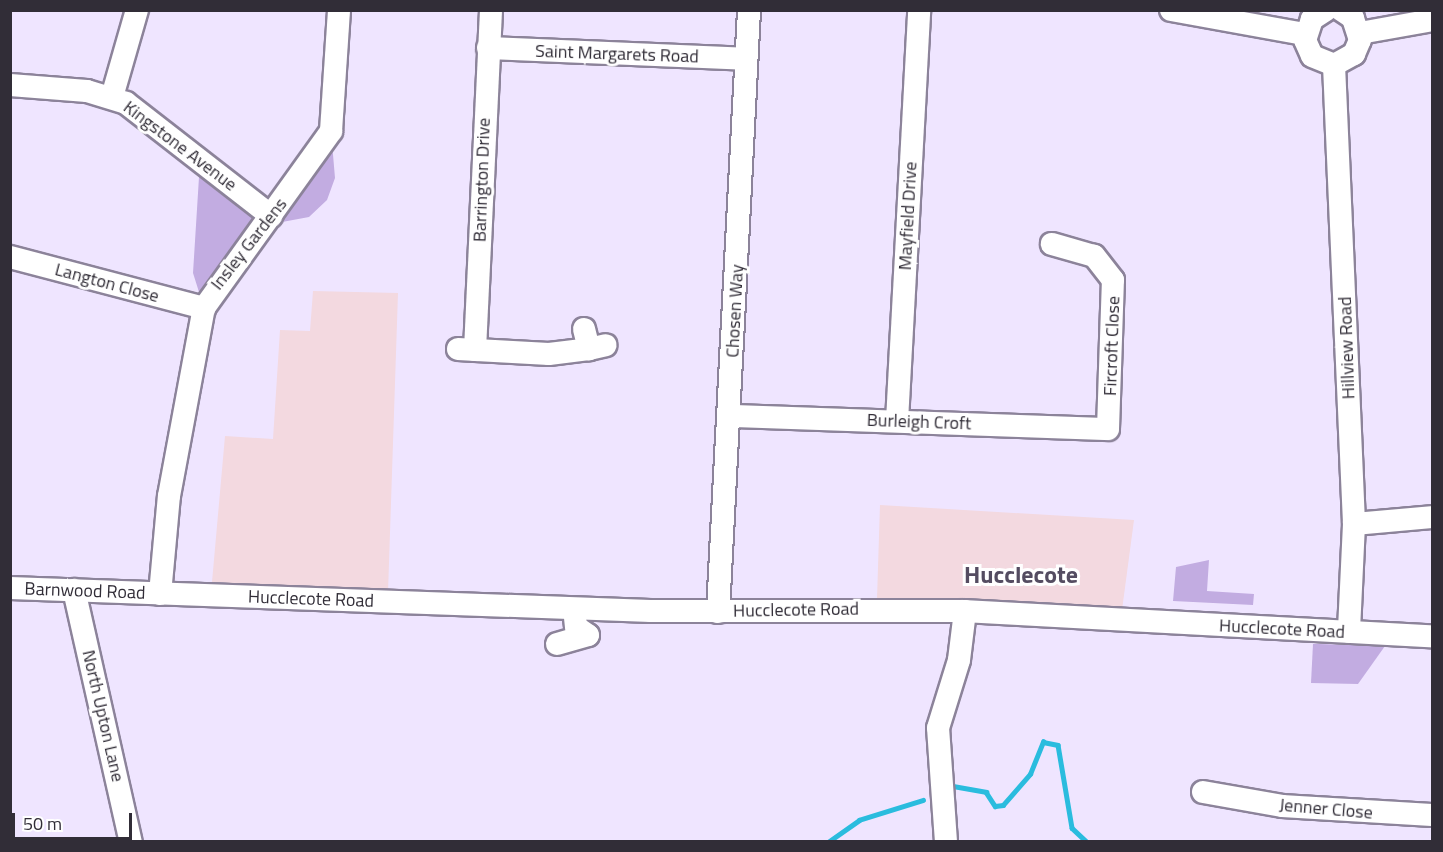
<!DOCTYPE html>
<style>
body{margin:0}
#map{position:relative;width:1443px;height:852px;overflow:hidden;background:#efe5ff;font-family:"Titillium Web",sans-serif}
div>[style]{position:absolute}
.commercial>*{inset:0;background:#f3d9e0}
.green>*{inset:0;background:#c2ace1}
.stream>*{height:4.5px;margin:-2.25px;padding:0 2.25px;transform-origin:2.25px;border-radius:2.25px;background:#2abcde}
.roads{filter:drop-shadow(2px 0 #8c839a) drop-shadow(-2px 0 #8c839a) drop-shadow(0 2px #8c839a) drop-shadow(0 -2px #8c839a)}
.minor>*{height:22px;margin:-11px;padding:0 11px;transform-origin:11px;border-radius:11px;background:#fff}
span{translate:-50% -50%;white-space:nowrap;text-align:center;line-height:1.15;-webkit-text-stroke:6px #fff;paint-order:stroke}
.street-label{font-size:18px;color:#312d37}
.district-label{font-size:24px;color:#544c61;font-weight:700}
.frame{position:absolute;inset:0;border:12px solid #312d37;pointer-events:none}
.scale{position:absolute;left:12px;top:813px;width:120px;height:27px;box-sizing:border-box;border:3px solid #312d37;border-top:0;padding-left:8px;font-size:18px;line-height:21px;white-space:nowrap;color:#312d37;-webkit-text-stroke:4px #fff;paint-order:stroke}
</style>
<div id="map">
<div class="commercial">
<div style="clip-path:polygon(313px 291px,398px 293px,388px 593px,212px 582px,225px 436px,273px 439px,280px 330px,310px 331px)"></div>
<div style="clip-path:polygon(880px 505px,1134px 520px,1122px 610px,877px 599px)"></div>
</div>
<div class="green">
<div style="clip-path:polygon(331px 131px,335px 178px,327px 200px,309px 217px,266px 225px,204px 308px,193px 273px,200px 161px,272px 219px)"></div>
<div style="clip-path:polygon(1209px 560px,1207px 591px,1254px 594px,1253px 605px,1173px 601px,1176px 567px)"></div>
<div style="clip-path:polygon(1313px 644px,1319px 644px,1385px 646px,1358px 684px,1311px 683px)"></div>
</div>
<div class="stream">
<div style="left:953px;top:786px;width:34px;rotate:10deg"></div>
<div style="left:986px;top:792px;width:17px;rotate:57deg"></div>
<div style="left:995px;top:806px;width:8px;rotate:-7deg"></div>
<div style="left:1003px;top:805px;width:41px;rotate:-48.9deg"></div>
<div style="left:1030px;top:774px;width:35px;rotate:-68deg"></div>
<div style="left:1043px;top:742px;width:15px;rotate:11deg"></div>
<div style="left:1058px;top:745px;width:84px;rotate:80.4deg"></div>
<div style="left:1072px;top:828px;width:21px;rotate:43deg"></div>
<div style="left:636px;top:842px;width:25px"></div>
<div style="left:828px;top:842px;width:38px;rotate:-35deg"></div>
<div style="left:859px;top:820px;width:67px;rotate:-17.4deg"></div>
</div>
<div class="roads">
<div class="minor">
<div style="left:1171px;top:10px;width:136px;rotate:10.2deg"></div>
<div style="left:1326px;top:10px;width:17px;rotate:147deg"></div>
<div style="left:1312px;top:19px;width:22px;rotate:108deg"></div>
<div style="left:1305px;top:40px;width:17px;rotate:66deg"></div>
<div style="left:1312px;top:56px;width:24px;rotate:22deg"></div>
<div style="left:1334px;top:65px;width:23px;rotate:-29deg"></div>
<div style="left:1354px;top:54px;width:15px;rotate:-67deg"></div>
<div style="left:1360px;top:40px;width:23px;rotate:-108deg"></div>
<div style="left:1353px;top:18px;width:14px;rotate:-146deg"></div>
<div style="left:1360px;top:33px;width:73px;rotate:-10.2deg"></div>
<div style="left:488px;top:48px;width:258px;rotate:2.4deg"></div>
<div style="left:1334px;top:65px;width:459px;rotate:87.5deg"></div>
<div style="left:1354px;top:524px;width:108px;rotate:92.7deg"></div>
<div style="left:10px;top:85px;width:77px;rotate:4.5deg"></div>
<div style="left:87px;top:91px;width:41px;rotate:17.1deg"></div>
<div style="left:126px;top:103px;width:184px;rotate:37.9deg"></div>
<div style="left:112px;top:97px;width:91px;rotate:-74deg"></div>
<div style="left:10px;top:257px;width:201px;rotate:14.7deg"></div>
<div style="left:584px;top:329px;width:21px;rotate:76deg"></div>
<div style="left:589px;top:349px;width:17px;rotate:-13deg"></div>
<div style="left:458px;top:349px;width:91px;rotate:3.1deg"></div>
<div style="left:549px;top:354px;width:40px;rotate:-7.1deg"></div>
<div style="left:475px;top:350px;width:340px;rotate:-87.3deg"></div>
<div style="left:731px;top:416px;width:377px;rotate:2deg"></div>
<div style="left:1108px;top:429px;width:149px;rotate:-88.1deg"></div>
<div style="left:1113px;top:280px;width:31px;rotate:-128deg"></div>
<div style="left:1094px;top:256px;width:44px;rotate:-164.1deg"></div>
<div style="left:897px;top:421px;width:412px;rotate:-86.9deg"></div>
<div style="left:1354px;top:524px;width:78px;rotate:-5.1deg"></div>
<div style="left:10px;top:588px;width:641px;rotate:2.05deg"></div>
<div style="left:651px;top:611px;width:314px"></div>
<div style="left:965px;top:611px;width:468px;rotate:3.1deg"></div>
<div style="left:74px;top:590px;width:258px;rotate:77.3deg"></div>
<div style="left:160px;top:594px;width:98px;rotate:-84.8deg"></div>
<div style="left:169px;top:496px;width:191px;rotate:-79.5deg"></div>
<div style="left:204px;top:308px;width:218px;rotate:-54.3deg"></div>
<div style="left:331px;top:131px;width:121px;rotate:-86.2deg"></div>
<div style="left:718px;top:612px;width:603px;rotate:-87.05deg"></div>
<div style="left:557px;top:644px;width:32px;rotate:-16deg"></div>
<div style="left:588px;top:635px;width:14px;rotate:-146deg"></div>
<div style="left:576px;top:627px;width:18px;rotate:-96deg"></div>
<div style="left:1203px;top:792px;width:80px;rotate:10deg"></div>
<div style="left:1282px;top:806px;width:150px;rotate:3.4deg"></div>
<div style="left:946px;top:842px;width:114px;rotate:-94deg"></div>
<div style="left:938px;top:728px;width:71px;rotate:-72.8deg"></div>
<div style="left:959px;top:660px;width:49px;rotate:-83deg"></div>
</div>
</div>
<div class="street-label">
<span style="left:617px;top:54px;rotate:2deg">Saint Margarets Road</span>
<span style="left:180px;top:146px;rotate:37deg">Kingstone Avenue</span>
<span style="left:482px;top:180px;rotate:-88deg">Barrington Drive</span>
<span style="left:908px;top:216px;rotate:-87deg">Mayfield Drive</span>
<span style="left:249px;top:244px;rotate:-52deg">Insley Gardens</span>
<span style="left:107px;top:283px;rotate:15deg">Langton Close</span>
<span style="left:735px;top:311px;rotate:-87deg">Chosen Way</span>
<span style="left:1112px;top:346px;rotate:-88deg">Fircroft Close</span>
<span style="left:1347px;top:348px;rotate:-92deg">Hillview Road</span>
<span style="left:919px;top:422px;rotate:2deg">Burleigh Croft</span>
<span style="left:85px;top:591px;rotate:2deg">Barnwood Road</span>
<span style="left:311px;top:599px;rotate:2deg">Hucclecote Road</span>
<span style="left:796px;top:610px;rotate:-1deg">Hucclecote Road</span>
<span style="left:1282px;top:629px;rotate:3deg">Hucclecote Road</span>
<span style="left:103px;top:716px;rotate:77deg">North Upton Lane</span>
<span style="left:1326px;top:809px;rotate:5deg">Jenner Close</span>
</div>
<div class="district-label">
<span style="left:1021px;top:575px">Hucclecote</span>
</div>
<div class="frame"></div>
<div class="scale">50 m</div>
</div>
